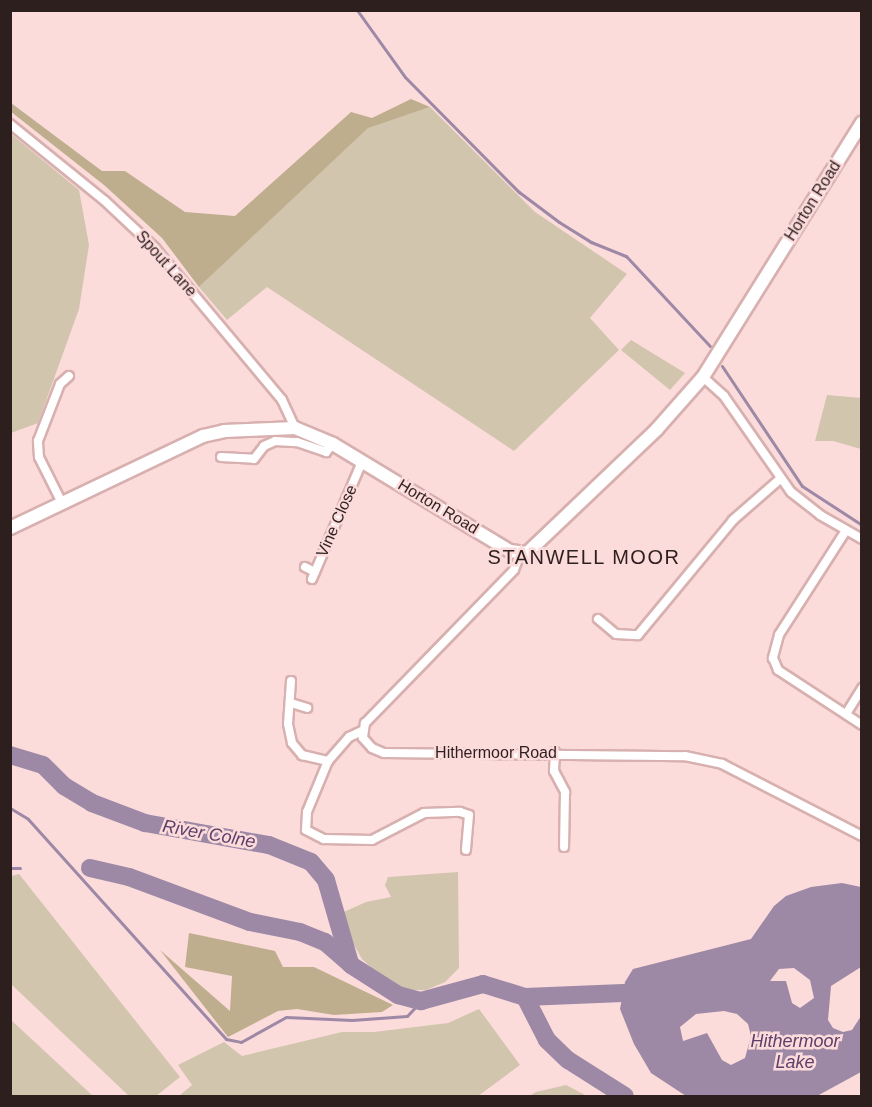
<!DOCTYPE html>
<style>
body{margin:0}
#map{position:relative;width:872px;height:1107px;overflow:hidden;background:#fcdbdb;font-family:Helvetica,sans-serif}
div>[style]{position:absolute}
.green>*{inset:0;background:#d2c5ad}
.forest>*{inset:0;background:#bfae8e}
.water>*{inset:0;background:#9d89a6}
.stream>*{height:3px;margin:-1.5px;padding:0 1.5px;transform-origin:1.5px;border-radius:1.5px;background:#9d89a6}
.river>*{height:18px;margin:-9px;padding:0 9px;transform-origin:9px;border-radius:9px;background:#9d89a6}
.roads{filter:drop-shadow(2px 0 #d7b0af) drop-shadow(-2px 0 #d7b0af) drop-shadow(0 2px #d7b0af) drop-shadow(0 -2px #d7b0af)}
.street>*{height:8px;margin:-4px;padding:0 4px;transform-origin:4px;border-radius:4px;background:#fff}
.secondary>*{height:12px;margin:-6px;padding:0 6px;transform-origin:6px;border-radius:6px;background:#fff}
span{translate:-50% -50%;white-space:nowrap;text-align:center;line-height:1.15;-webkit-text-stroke:5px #fcdbdb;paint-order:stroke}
.street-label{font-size:16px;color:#2e1f1f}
.water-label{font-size:18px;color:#5c3f6a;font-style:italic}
.quarter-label{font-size:20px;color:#2e1f1f;letter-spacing:1.5px}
.frame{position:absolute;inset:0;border:12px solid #2e1f1f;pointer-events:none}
</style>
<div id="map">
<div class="green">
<div style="clip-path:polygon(430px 107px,535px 212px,627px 274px,590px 318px,619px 350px,514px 451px,267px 287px,227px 320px,199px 287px,368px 127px)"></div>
<div style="clip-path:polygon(11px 134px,79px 190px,89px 245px,79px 309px,38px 423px,11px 433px)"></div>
<div style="clip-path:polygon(631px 340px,685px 373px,670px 390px,621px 350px)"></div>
<div style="clip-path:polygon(827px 395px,861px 398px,861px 449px,833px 441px,815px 441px)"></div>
<div style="clip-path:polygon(458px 872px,459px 968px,445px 982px,426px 990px,405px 990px,382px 978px,362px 959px,337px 915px,366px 902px,391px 897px,385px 885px,388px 877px)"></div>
<div style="clip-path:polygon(19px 874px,180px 1077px,156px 1096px,129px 1096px,11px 984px,11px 876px)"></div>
<div style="clip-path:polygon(479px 1009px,520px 1065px,478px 1096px,179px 1096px,192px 1085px,178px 1065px,224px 1042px,242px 1056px,342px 1032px,374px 1032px,448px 1023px)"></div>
<div style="clip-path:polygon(10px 1020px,11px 1020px,93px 1096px,11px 1096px)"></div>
<div style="clip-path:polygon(566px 1085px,587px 1096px,529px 1096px,536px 1092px)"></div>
</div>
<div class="forest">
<div style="clip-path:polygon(411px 99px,430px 107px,368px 128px,199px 287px,162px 238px,104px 185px,10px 111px,11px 103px,102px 171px,125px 171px,185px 212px,235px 216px,351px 112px,372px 118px)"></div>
<div style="clip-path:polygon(189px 933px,275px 951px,283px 967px,314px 967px,393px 1005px,382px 1012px,334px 1015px,297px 1009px,278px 1011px,228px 1037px,160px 950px,230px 1011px,232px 976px,185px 967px)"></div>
</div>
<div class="water">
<div style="clip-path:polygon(evenodd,842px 883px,861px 887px,861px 967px,831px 986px,828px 1020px,833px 1028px,843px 1032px,852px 1030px,861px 1016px,861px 1072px,817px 1096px,686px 1096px,651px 1073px,634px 1044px,620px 1009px,625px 982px,633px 969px,751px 939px,774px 906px,786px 896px,811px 887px,842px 883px,794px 968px,810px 980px,814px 998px,800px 1008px,792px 1003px,786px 981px,770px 981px,779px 969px,794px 968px,842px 883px,724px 1011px,737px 1014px,748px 1024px,751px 1036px,745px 1058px,731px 1065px,722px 1060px,707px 1033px,683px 1041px,680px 1027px,696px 1014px,724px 1011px)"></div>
</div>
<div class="stream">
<div style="left:357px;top:10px;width:82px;rotate:54.4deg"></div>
<div style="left:405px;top:77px;width:162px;rotate:45.3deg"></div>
<div style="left:519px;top:192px;width:50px;rotate:36.9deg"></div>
<div style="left:559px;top:222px;width:38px;rotate:32deg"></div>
<div style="left:591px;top:242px;width:38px;rotate:22deg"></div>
<div style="left:626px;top:256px;width:123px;rotate:47deg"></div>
<div style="left:722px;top:366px;width:144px;rotate:56.3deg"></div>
<div style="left:802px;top:486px;width:72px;rotate:33deg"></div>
<div style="left:10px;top:808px;width:21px;rotate:31deg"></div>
<div style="left:28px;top:819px;width:296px;rotate:48deg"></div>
<div style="left:226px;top:1039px;width:15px;rotate:11deg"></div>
<div style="left:241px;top:1042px;width:51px;rotate:-29.1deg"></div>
<div style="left:286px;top:1017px;width:66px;rotate:2.6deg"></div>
<div style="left:352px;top:1020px;width:55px;rotate:-4.2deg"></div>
<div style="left:407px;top:1016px;width:21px;rotate:-47deg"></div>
<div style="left:10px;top:868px;width:10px"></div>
</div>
<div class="river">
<div style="left:10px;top:755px;width:34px;rotate:17deg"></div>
<div style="left:43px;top:765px;width:30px;rotate:45deg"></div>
<div style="left:64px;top:786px;width:33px;rotate:31deg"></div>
<div style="left:92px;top:803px;width:57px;rotate:20.7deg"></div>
<div style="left:145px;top:823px;width:126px;rotate:10.1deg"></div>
<div style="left:269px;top:845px;width:45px;rotate:22deg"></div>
<div style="left:311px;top:862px;width:23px;rotate:50deg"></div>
<div style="left:326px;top:880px;width:86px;rotate:73.9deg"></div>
<div style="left:90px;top:868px;width:40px;rotate:13deg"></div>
<div style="left:129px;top:877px;width:129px;rotate:20.4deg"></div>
<div style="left:250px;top:922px;width:51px;rotate:11.3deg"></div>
<div style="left:300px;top:932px;width:27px;rotate:22deg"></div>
<div style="left:325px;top:942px;width:35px;rotate:41deg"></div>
<div style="left:351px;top:965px;width:56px;rotate:32.6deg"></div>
<div style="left:398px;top:995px;width:24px;rotate:15deg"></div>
<div style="left:421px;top:1001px;width:64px;rotate:-15.3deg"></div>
<div style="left:483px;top:984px;width:44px;rotate:17.2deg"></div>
<div style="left:525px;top:997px;width:98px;rotate:-2.3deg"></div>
<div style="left:525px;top:997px;width:48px;rotate:62.9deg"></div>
<div style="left:547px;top:1040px;width:29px;rotate:44deg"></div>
<div style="left:568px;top:1060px;width:67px;rotate:32.3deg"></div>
</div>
<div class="roads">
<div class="street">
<div style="left:10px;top:124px;width:122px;rotate:39deg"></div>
<div style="left:105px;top:201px;width:69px;rotate:43.2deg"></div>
<div style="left:155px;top:248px;width:198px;rotate:50.1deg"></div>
<div style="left:282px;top:400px;width:31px;rotate:65deg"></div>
<div style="left:703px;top:377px;width:28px;rotate:42deg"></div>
<div style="left:724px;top:396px;width:117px;rotate:55.1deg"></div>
<div style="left:791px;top:492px;width:37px;rotate:38deg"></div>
<div style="left:820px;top:515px;width:48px;rotate:29.7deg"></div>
<div style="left:221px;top:457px;width:33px;rotate:3deg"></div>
<div style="left:254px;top:459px;width:16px;rotate:-52deg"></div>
<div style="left:264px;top:446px;width:12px;rotate:-24deg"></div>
<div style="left:275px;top:441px;width:22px;rotate:3deg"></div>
<div style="left:297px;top:442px;width:31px;rotate:19deg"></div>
<div style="left:326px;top:452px;width:11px;rotate:-49deg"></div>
<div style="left:61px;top:501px;width:49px;rotate:-116.6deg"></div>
<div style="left:39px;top:457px;width:16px;rotate:-94deg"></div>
<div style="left:38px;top:441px;width:61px;rotate:-68.9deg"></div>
<div style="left:60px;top:384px;width:12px;rotate:-42deg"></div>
<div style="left:845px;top:532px;width:122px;rotate:122.7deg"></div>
<div style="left:779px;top:635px;width:24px;rotate:105deg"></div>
<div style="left:773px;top:658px;width:13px;rotate:67deg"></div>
<div style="left:778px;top:670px;width:100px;rotate:33.2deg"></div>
<div style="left:520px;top:554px;width:17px;rotate:111deg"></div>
<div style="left:514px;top:570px;width:214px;rotate:134.2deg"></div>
<div style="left:365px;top:723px;width:15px;rotate:98deg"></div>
<div style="left:363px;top:738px;width:13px;rotate:48deg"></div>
<div style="left:372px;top:748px;width:13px;rotate:23deg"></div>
<div style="left:384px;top:753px;width:301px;rotate:0.6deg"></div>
<div style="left:685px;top:756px;width:38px;rotate:12deg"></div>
<div style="left:722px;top:764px;width:157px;rotate:27.2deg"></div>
<div style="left:305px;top:567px;width:11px;rotate:27deg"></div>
<div style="left:312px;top:579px;width:127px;rotate:-66.9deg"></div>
<div style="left:598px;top:619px;width:23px;rotate:40deg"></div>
<div style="left:616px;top:634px;width:22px;rotate:3deg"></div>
<div style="left:638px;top:635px;width:149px;rotate:-50.4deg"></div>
<div style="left:733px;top:520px;width:62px;rotate:-41.1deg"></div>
<div style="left:291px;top:681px;width:43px;rotate:94deg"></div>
<div style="left:288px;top:724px;width:19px;rotate:78deg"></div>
<div style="left:292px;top:743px;width:16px;rotate:50deg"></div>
<div style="left:302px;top:755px;width:27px;rotate:13deg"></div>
<div style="left:291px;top:703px;width:17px;rotate:17deg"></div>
<div style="left:846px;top:714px;width:31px;rotate:-58deg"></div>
<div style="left:362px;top:731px;width:14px;rotate:155deg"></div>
<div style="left:349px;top:737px;width:32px;rotate:131deg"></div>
<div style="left:328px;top:761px;width:55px;rotate:112.4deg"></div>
<div style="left:307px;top:812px;width:18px;rotate:93deg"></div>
<div style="left:306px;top:830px;width:20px;rotate:27deg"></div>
<div style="left:324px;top:839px;width:48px;rotate:1.2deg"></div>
<div style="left:372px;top:840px;width:59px;rotate:-27.4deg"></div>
<div style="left:424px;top:813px;width:36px;rotate:-2deg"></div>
<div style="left:460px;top:812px;width:9px;rotate:18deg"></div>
<div style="left:469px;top:815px;width:35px;rotate:95deg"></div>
<div style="left:555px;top:752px;width:19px;rotate:93deg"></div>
<div style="left:554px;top:771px;width:24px;rotate:62deg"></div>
<div style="left:565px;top:792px;width:55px;rotate:91deg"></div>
</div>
<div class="secondary">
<div style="left:10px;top:528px;width:214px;rotate:-25.5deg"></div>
<div style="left:203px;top:436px;width:22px;rotate:-13deg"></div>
<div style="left:224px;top:431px;width:71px;rotate:-2.4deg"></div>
<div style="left:295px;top:428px;width:41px;rotate:22.8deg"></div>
<div style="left:333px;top:444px;width:207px;rotate:31.2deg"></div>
<div style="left:510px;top:551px;width:17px;rotate:7deg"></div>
<div style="left:527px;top:553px;width:180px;rotate:-43.6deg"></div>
<div style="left:657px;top:429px;width:69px;rotate:-48.5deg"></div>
<div style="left:703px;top:377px;width:300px;rotate:-58deg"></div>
</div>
</div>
<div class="street-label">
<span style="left:813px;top:201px;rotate:-58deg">Horton Road</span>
<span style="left:166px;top:264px;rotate:48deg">Spout Lane</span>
<span style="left:438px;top:507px;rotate:31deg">Horton Road</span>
<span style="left:337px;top:521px;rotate:-66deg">Vine Close</span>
<span style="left:496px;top:753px">Hithermoor Road</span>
</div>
<div class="water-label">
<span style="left:209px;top:834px;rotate:10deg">River Colne</span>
<span style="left:795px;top:1052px">Hithermoor<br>Lake</span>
</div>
<div class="quarter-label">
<span style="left:584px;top:557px">STANWELL MOOR</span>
</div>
<div class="frame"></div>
</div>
